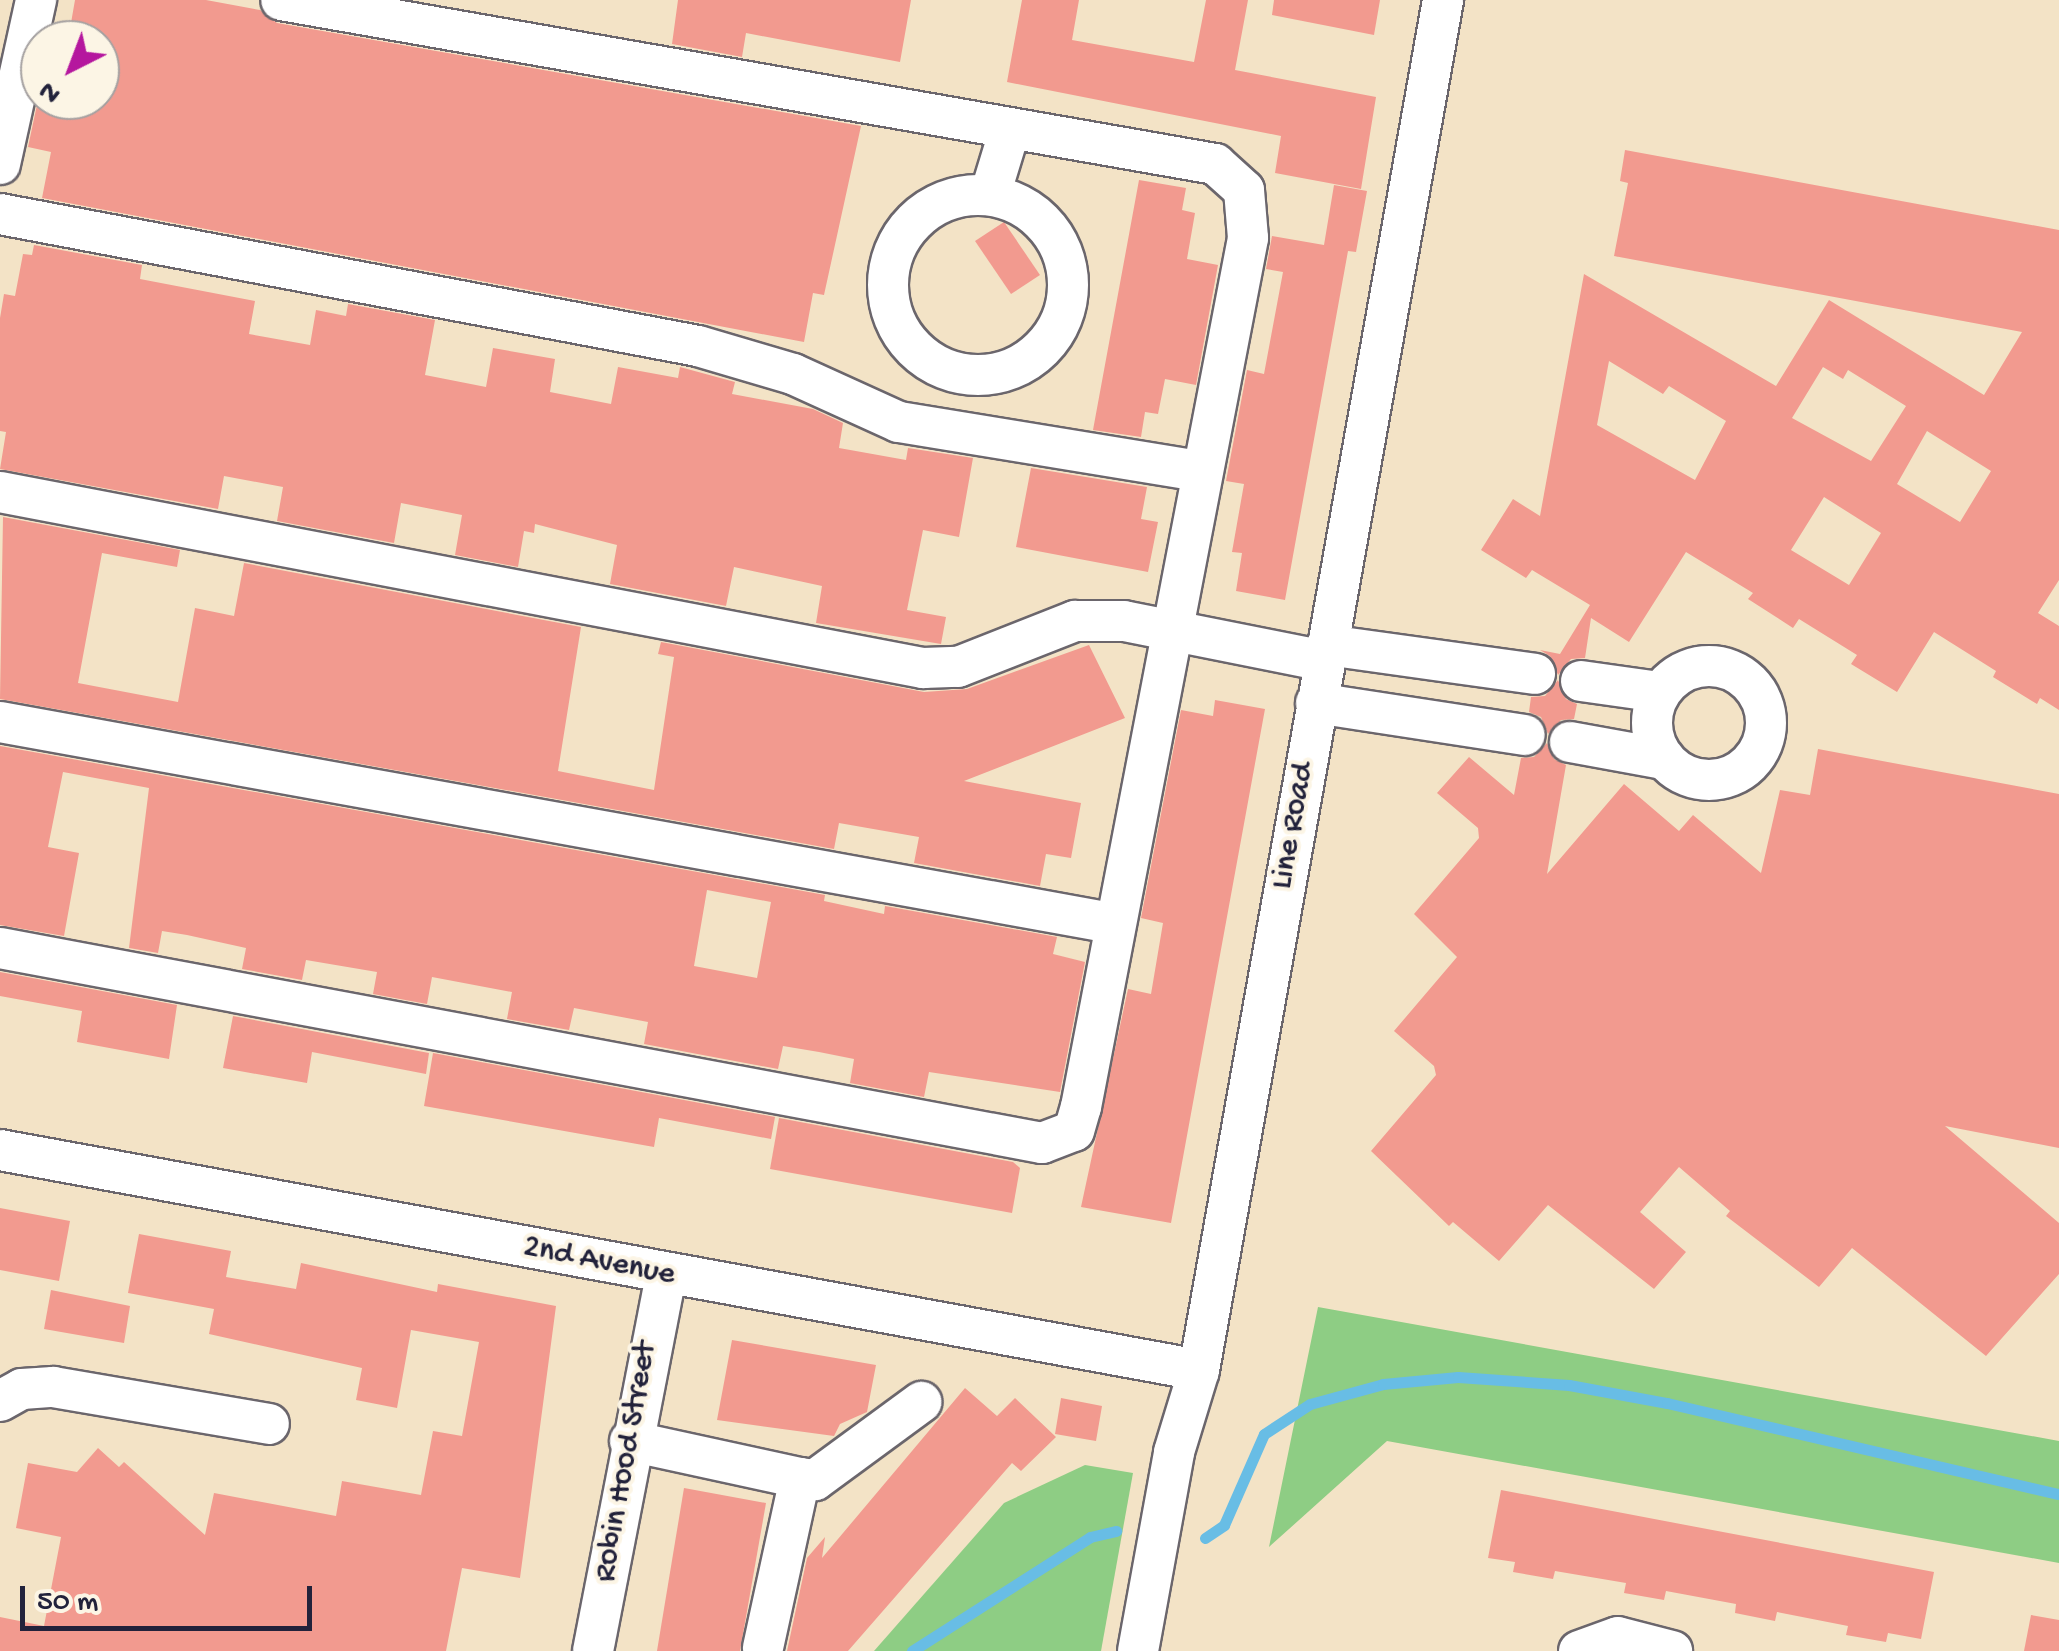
<!DOCTYPE html>
<style>
body{margin:0}
#map{position:relative;width:2059px;height:1651px;overflow:hidden;background:#f3e3c6;font-family:"Gochi Hand",sans-serif}
div>[style]{position:absolute}
.green>*{inset:0;background:#8ecd84}
.stream>*{height:11px;margin:-5.5px;padding:0 5.5px;transform-origin:5.5px;border-radius:5.5px;background:#68bde5}
.building>*{inset:0;background:#f29a8f}
.roads{filter:drop-shadow(2px 0 #6b666c) drop-shadow(-2px 0 #6b666c) drop-shadow(0 2px #6b666c) drop-shadow(0 -2px #6b666c)}
.minor>*{height:40px;margin:-20px;padding:0 20px;transform-origin:20px;border-radius:20px;background:#fff}
.minor>.ring{margin:-20px;padding:0;box-sizing:content-box;background:none;border:40px solid #fff;border-radius:50%}
span{translate:-50% -50%;white-space:nowrap;text-align:center;line-height:1.15;-webkit-text-stroke:8px #fcf5e5;paint-order:stroke}
.street-label{font-size:32px;color:#22223b}
.north{position:absolute;left:20px;top:20px;width:100px;height:100px;box-sizing:border-box;background:#fcf5e5;border:2px solid #a5a1a1;border-radius:50%;rotate:222deg;font-size:28px;font-weight:700;line-height:40px;text-align:center;color:#22223b}
.north::after{content:'';display:block;margin:auto;width:35px;height:45px;background:#b5179e;clip-path:polygon(50% 0,100% 100%,50% 72%,0 100%)}
.scale{position:absolute;left:20px;top:1586px;width:292px;height:45px;box-sizing:border-box;border:5px solid #22223b;border-top:0;padding-left:12px;font-size:30px;line-height:35px;white-space:nowrap;color:#22223b;-webkit-text-stroke:8px #fcf5e5;paint-order:stroke}
</style>
<div id="map">
<div class="green">
<div style="clip-path:polygon(1318px 1307px,2059px 1441px,2059px 1563px,1387px 1441px,1269px 1547px)"></div>
<div style="clip-path:polygon(1085px 1465px,1133px 1473px,1101px 1651px,874px 1651px,1004px 1503px)"></div>
</div>
<div class="stream">
<div style="left:1205px;top:1538px;width:23px;rotate:-34deg"></div>
<div style="left:1224px;top:1525px;width:99px;rotate:-66.3deg"></div>
<div style="left:1264px;top:1434px;width:55px;rotate:-33.1deg"></div>
<div style="left:1310px;top:1404px;width:76px;rotate:-15.3deg"></div>
<div style="left:1383px;top:1384px;width:75px;rotate:-5.3deg"></div>
<div style="left:1458px;top:1377px;width:111px;rotate:4.1deg"></div>
<div style="left:1569px;top:1385px;width:100px;rotate:10.4deg"></div>
<div style="left:1667px;top:1403px;width:402px;rotate:13.1deg"></div>
<div style="left:912px;top:1651px;width:211px;rotate:-32.6deg"></div>
<div style="left:1090px;top:1537px;width:27px;rotate:-13deg"></div>
</div>
<div class="building">
<div style="clip-path:polygon(75px 0,206px 0,260px 10px,277px 23px,861px 126px,824px 295px,813px 293px,804px 342px,42px 198px,51px 152px,28px 147px,38px 100px,100px 109px,100px 40px,68px 40px)"></div>
<div style="clip-path:polygon(678px 0,911px 0,900px 62px,746px 33px,742px 57px,672px 44px)"></div>
<div style="clip-path:polygon(1022px 0,1079px 0,1072px 40px,1194px 62px,1206px 0,1248px 0,1235px 70px,1376px 97px,1361px 189px,1275px 173px,1281px 136px,1007px 82px)"></div>
<div style="clip-path:polygon(1274px 0,1380px 0,1374px 35px,1272px 15px)"></div>
<div style="clip-path:polygon(evenodd,1625px 150px,2059px 230px,2059px 580px,2038px 613px,2059px 626px,2059px 710px,2040px 698px,2037px 704px,1993px 677px,1996px 671px,1934px 632px,1897px 692px,1851px 664px,1857px 655px,1799px 619px,1793px 628px,1748px 599px,1753px 593px,1686px 552px,1629px 642px,1591px 618px,1585px 658px,1571px 659px,1558px 675px,1550px 656px,1540px 650px,1560px 654px,1590px 605px,1532px 570px,1526px 578px,1481px 550px,1513px 499px,1540px 516px,1584px 274px,1776px 386px,1829px 300px,1984px 395px,2022px 332px,1614px 256px,1628px 183px,1620px 181px,1625px 150px,1609px 361px,1663px 394px,1669px 386px,1726px 421px,1695px 480px,1597px 425px,1609px 361px,1625px 150px,1823px 367px,1843px 379px,1848px 370px,1906px 406px,1871px 461px,1792px 418px,1823px 367px,1625px 150px,1927px 431px,1991px 471px,1960px 522px,1897px 484px,1927px 431px,1625px 150px,1824px 497px,1881px 533px,1849px 585px,1791px 550px,1824px 497px)"></div>
<div style="clip-path:polygon(1139px 180px,1186px 188px,1182px 210px,1195px 213px,1187px 259px,1218px 265px,1196px 385px,1165px 379px,1158px 414px,1145px 412px,1141px 437px,1093px 430px)"></div>
<div style="clip-path:polygon(1334px 185px,1367px 191px,1356px 252px,1348px 251px,1285px 600px,1236px 591px,1242px 553px,1232px 552px,1244px 484px,1226px 481px,1247px 370px,1264px 374px,1283px 272px,1266px 269px,1272px 236px,1324px 245px)"></div>
<div style="clip-path:polygon(1004px 222px,1040px 275px,1011px 294px,975px 241px)"></div>
<div style="clip-path:polygon(34px 245px,142px 265px,140px 279px,255px 301px,249px 334px,310px 345px,316px 310px,346px 316px,348px 304px,435px 320px,425px 375px,486px 387px,493px 348px,555px 359px,550px 392px,611px 404px,618px 367px,678px 378px,680px 367px,735px 382px,732px 394px,813px 409px,843px 423px,839px 448px,906px 460px,908px 448px,973px 458px,959px 537px,923px 530px,907px 610px,946px 617px,941px 644px,816px 623px,822px 586px,734px 567px,726px 606px,610px 584px,617px 545px,535px 524px,534px 533px,524px 531px,518px 567px,455px 555px,462px 515px,401px 503px,394px 543px,277px 521px,283px 487px,224px 476px,218px 509px,0 469px,6px 432px,0 431px,0 318px,4px 294px,15px 296px,23px 254px,32px 255px)"></div>
<div style="clip-path:polygon(1031px 468px,1147px 487px,1141px 519px,1158px 522px,1148px 572px,1016px 547px)"></div>
<div style="clip-path:polygon(3px 517px,180px 550px,177px 567px,102px 553px,78px 683px,178px 702px,195px 608px,234px 616px,244px 563px,581px 627px,558px 771px,654px 790px,674px 657px,658px 654px,661px 642px,924px 692px,967px 689px,1089px 645px,1125px 718px,964px 781px,1081px 803px,1071px 858px,1046px 854px,1040px 886px,914px 863px,919px 837px,839px 823px,834px 849px,0 699px)"></div>
<div style="clip-path:polygon(1558px 680px,1566px 699px,1577px 704px,1574px 719px,1561px 720px,1548px 734px,1541px 717px,1529px 712px,1531px 697px,1545px 696px)"></div>
<div style="clip-path:polygon(1215px 700px,1265px 709px,1171px 1223px,1081px 1207px,1128px 989px,1151px 994px,1163px 923px,1141px 918px,1181px 710px,1213px 716px)"></div>
<div style="clip-path:polygon(1547px 743px,1554px 759px,1566px 765px,1547px 874px,1624px 784px,1679px 831px,1693px 815px,1761px 873px,1780px 790px,1810px 795px,1818px 749px,2059px 794px,2059px 1148px,1945px 1126px,2059px 1223px,2059px 1274px,1986px 1356px,1852px 1248px,1819px 1287px,1726px 1216px,1730px 1211px,1679px 1167px,1640px 1212px,1686px 1252px,1654px 1289px,1548px 1205px,1499px 1261px,1453px 1222px,1449px 1226px,1371px 1151px,1436px 1075px,1434px 1066px,1394px 1031px,1457px 957px,1414px 914px,1479px 838px,1478px 828px,1437px 793px,1469px 757px,1514px 795px,1521px 758px,1534px 757px)"></div>
<div style="clip-path:polygon(evenodd,0 746px,825px 895px,824px 901px,884px 914px,885px 906px,1057px 937px,1053px 954px,1085px 962px,1060px 1092px,929px 1072px,924px 1097px,850px 1083px,854px 1059px,819px 1052px,783px 1046px,778px 1069px,644px 1044px,648px 1022px,574px 1008px,569px 1030px,507px 1019px,512px 992px,432px 977px,427px 1004px,373px 994px,377px 972px,306px 960px,302px 980px,242px 969px,246px 948px,187px 935px,162px 931px,158px 953px,129px 948px,149px 788px,63px 772px,48px 847px,79px 853px,64px 936px,0 925px,0 746px,707px 890px,771px 902px,757px 978px,694px 966px,707px 890px)"></div>
<div style="clip-path:polygon(0 972px,177px 1005px,169px 1059px,77px 1042px,82px 1011px,0 996px)"></div>
<div style="clip-path:polygon(233px 1016px,429px 1053px,426px 1074px,312px 1052px,307px 1083px,223px 1068px)"></div>
<div style="clip-path:polygon(433px 1053px,775px 1117px,771px 1139px,659px 1118px,654px 1147px,424px 1106px)"></div>
<div style="clip-path:polygon(779px 1118px,1013px 1162px,1020px 1168px,1012px 1213px,770px 1169px)"></div>
<div style="clip-path:polygon(0 1208px,70px 1221px,59px 1281px,0 1270px)"></div>
<div style="clip-path:polygon(139px 1234px,231px 1251px,226px 1277px,296px 1289px,301px 1263px,437px 1292px,438px 1284px,556px 1306px,520px 1578px,462px 1568px,446px 1651px,0 1651px,0 1617px,44px 1626px,61px 1537px,16px 1528px,28px 1463px,77px 1472px,98px 1448px,119px 1467px,124px 1462px,205px 1535px,214px 1493px,336px 1516px,342px 1481px,421px 1495px,433px 1431px,462px 1436px,479px 1342px,411px 1330px,397px 1408px,356px 1400px,362px 1368px,209px 1334px,214px 1309px,128px 1293px)"></div>
<div style="clip-path:polygon(51px 1290px,130px 1306px,124px 1343px,44px 1329px)"></div>
<div style="clip-path:polygon(732px 1340px,876px 1365px,867px 1412px,840px 1424px,834px 1436px,717px 1420px)"></div>
<div style="clip-path:polygon(965px 1388px,997px 1416px,1015px 1398px,1056px 1437px,1021px 1471px,1012px 1463px,848px 1651px,787px 1651px,807px 1558px,825px 1537px,822px 1558px)"></div>
<div style="clip-path:polygon(1061px 1398px,1102px 1406px,1096px 1441px,1055px 1434px)"></div>
<div style="clip-path:polygon(684px 1488px,766px 1503px,740px 1651px,657px 1651px)"></div>
<div style="clip-path:polygon(1501px 1490px,1934px 1572px,1921px 1639px,1888px 1633px,1886px 1642px,1846px 1635px,1848px 1626px,1777px 1612px,1775px 1621px,1735px 1613px,1736px 1604px,1666px 1591px,1664px 1600px,1624px 1593px,1626px 1583px,1555px 1571px,1553px 1579px,1513px 1572px,1515px 1562px,1488px 1558px)"></div>
<div style="clip-path:polygon(2031px 1615px,2059px 1620px,2059px 1651px,2024px 1651px)"></div>
</div>
<div class="roads">
<div class="minor">
<div style="left:0;top:164px;width:168px;rotate:-77.6deg"></div>
<div class="ring" style="left:888px;top:195px;width:140px;height:140px"></div>
<div style="left:990px;top:195px;width:69px;rotate:-73.1deg"></div>
<div style="left:0;top:214px;width:710px;rotate:10.71deg"></div>
<div style="left:698px;top:346px;width:99px;rotate:16.4deg"></div>
<div style="left:793px;top:374px;width:116px;rotate:24.4deg"></div>
<div style="left:899px;top:422px;width:304px;rotate:9.3deg"></div>
<div style="left:0;top:492px;width:940px;rotate:10.8deg"></div>
<div style="left:923px;top:668px;width:35px;rotate:-2deg"></div>
<div style="left:958px;top:667px;width:126px;rotate:-21.5deg"></div>
<div style="left:1075px;top:621px;width:49px"></div>
<div style="left:1124px;top:621px;width:204px;rotate:11.3deg"></div>
<div style="left:1327px;top:645px;width:210px;rotate:7.9deg"></div>
<div class="ring" style="left:1652px;top:666px;width:74px;height:74px"></div>
<div style="left:1581px;top:681px;width:79px;rotate:8deg"></div>
<div style="left:1316px;top:703px;width:211px;rotate:8.7deg"></div>
<div style="left:0;top:722px;width:1130px;rotate:10.25deg"></div>
<div style="left:1570px;top:742px;width:96px;rotate:10.3deg"></div>
<div style="left:0;top:948px;width:1060px;rotate:10.6deg"></div>
<div style="left:1042px;top:1143px;width:34px;rotate:-21deg"></div>
<div style="left:1074px;top:1131px;width:25px;rotate:-74deg"></div>
<div style="left:1081px;top:1107px;width:885px;rotate:-79.12deg"></div>
<div style="left:1248px;top:238px;width:48px;rotate:-94.8deg"></div>
<div style="left:1244px;top:190px;width:39px;rotate:-138deg"></div>
<div style="left:1215px;top:164px;width:948px;rotate:-170.04deg"></div>
<div style="left:0;top:1150px;width:1219px;rotate:10.4deg"></div>
<div style="left:0;top:1401px;width:25px;rotate:-29deg"></div>
<div style="left:22px;top:1389px;width:31px;rotate:-4deg"></div>
<div style="left:53px;top:1387px;width:219px;rotate:9.7deg"></div>
<div style="left:630px;top:1441px;width:174px;rotate:12.3deg"></div>
<div style="left:800px;top:1478px;width:174px;rotate:102.3deg"></div>
<div style="left:800px;top:1478px;width:15px;rotate:8deg"></div>
<div style="left:815px;top:1480px;width:132px;rotate:-36.3deg"></div>
<div style="left:593px;top:1651px;width:383px;rotate:-79deg"></div>
<div style="left:1138px;top:1651px;width:202px;rotate:-79.7deg"></div>
<div style="left:1174px;top:1452px;width:86px;rotate:-73deg"></div>
<div style="left:1199px;top:1370px;width:1392px;rotate:-79.9deg"></div>
<div style="left:1579px;top:1651px;width:41px;rotate:-19.7deg"></div>
<div style="left:1618px;top:1637px;width:56px;rotate:14.5deg"></div>
</div>
</div>
<div class="street-label">
<span style="left:1294px;top:826px;rotate:-80deg">Line Road</span>
<span style="left:599px;top:1262px;rotate:11deg">2nd Avenue</span>
<span style="left:627px;top:1462px;rotate:-80deg">Robin Hood Street</span>
</div>
<div class="north">N</div>
<div class="scale">50 m</div>
</div>
